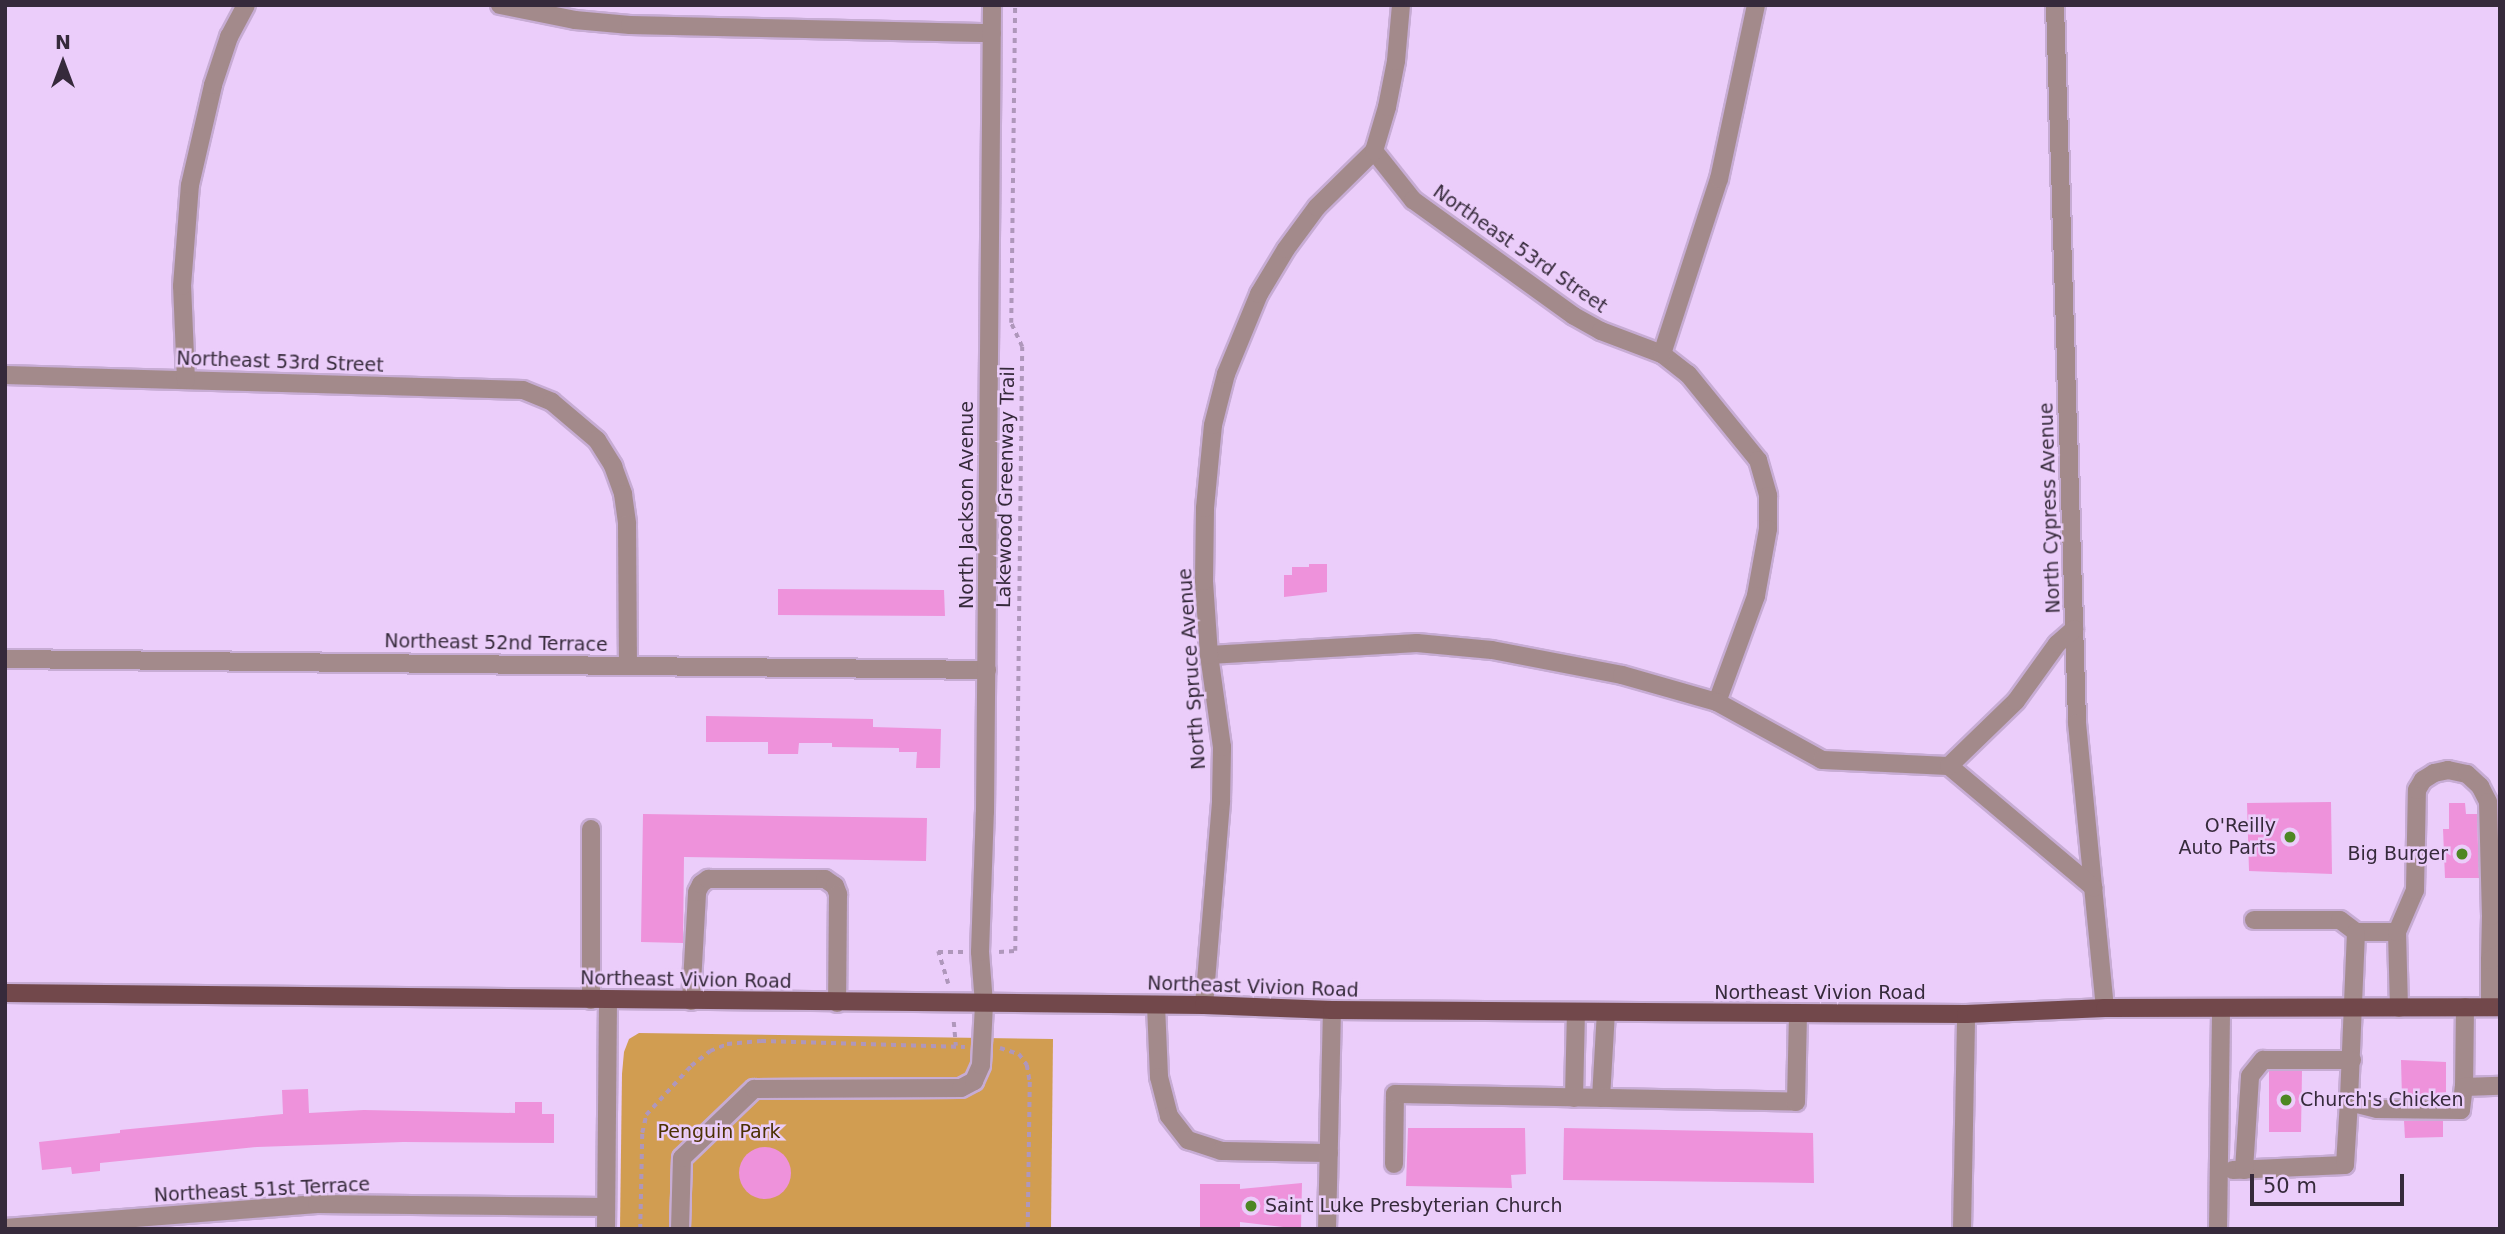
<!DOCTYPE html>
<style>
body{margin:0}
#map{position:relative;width:2505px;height:1234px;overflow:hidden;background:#ebcdfa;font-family:"DejaVu Sans",sans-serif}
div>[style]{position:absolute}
.green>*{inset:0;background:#d19d51}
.building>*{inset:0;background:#ee92db}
.round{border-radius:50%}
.path>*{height:3.5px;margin-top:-1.75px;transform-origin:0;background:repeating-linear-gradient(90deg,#af97bb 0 5px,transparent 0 10px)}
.roads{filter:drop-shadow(2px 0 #c7acd4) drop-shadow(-2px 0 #c7acd4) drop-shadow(0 2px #c7acd4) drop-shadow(0 -2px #c7acd4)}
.minor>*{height:18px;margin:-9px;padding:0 9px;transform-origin:9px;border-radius:9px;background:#a38a8b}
.major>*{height:18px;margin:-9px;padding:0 9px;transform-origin:9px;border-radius:9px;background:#72484b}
.dots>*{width:19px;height:19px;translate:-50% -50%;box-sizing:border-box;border:4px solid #ebcdfa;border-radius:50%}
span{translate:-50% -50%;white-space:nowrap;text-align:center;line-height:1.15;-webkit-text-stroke:5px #ebcdfa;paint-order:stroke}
.street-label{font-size:19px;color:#362a3b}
.poi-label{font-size:19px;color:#362a3b}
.right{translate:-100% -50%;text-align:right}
.left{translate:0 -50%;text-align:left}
.park-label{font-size:19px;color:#4b3103}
.frame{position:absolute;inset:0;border:7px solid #362a3b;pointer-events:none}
.north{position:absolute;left:28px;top:28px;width:70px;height:70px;-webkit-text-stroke:5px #ebcdfa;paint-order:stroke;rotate:0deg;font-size:19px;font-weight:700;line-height:28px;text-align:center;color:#362a3b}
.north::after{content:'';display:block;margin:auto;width:24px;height:32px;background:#362a3b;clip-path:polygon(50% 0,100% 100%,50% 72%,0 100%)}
.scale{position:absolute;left:2250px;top:1174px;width:154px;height:32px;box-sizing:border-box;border:4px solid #362a3b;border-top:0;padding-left:9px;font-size:21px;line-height:24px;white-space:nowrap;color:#362a3b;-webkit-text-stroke:5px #ebcdfa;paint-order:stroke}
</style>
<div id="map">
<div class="green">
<div style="clip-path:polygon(639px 1033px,1053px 1039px,1051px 1229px,620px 1229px,622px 1074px,624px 1052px,629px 1039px)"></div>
</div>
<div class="building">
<div style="clip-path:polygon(1309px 564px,1327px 564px,1327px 592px,1284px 597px,1284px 575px,1292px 575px,1292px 567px,1309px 567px)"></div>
<div style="clip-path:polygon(778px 589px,944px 590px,945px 616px,778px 615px)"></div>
<div style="clip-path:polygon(706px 716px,873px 719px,873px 727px,941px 729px,940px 768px,916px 768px,917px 752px,899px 752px,899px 748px,832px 747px,832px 743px,799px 743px,798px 754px,768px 754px,768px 742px,706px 742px)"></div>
<div style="clip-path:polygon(2331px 802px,2332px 874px,2249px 871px,2247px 803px)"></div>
<div style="clip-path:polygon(2449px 803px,2465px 803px,2466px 814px,2477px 814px,2479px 878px,2445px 878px,2443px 829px,2449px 829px)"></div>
<div style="clip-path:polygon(643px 814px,927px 818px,926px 861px,684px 857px,683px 943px,641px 942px)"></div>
<div style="clip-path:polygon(2401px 1060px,2446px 1062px,2446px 1098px,2402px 1098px)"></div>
<div style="clip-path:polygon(2269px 1071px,2302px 1071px,2301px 1132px,2269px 1132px)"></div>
<div style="clip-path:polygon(308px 1089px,309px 1113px,364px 1110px,515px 1113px,515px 1102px,542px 1102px,542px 1114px,554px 1114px,554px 1143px,403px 1142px,257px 1147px,100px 1163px,100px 1171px,72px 1174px,71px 1167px,42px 1170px,39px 1142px,120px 1133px,120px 1130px,283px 1114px,282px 1090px)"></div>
<div style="clip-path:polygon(2404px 1121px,2443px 1121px,2443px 1137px,2405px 1138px)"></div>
<div style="clip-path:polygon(1408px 1128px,1525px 1128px,1526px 1174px,1511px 1175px,1512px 1188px,1406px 1186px)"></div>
<div style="clip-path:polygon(1564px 1128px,1813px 1133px,1814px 1183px,1563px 1180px)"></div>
<div class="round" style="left:739px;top:1147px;width:52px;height:52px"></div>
<div style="clip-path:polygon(1302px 1183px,1301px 1229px,1240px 1222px,1240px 1229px,1200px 1229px,1200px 1184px,1240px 1184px,1240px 1189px)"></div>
</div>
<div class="path">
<div style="left:999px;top:952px;width:16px;rotate:-4deg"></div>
<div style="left:1015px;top:951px;width:604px;rotate:-89.34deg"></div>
<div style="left:1022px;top:347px;width:26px;rotate:-115deg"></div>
<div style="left:1011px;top:323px;width:318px;rotate:-89.3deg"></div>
<div style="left:948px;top:984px;width:34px;rotate:-107deg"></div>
<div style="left:938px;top:952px;width:26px"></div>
<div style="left:954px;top:1022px;width:24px;rotate:85deg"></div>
<div style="left:1000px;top:1048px;width:20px;rotate:18deg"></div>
<div style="left:1019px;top:1054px;width:14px;rotate:54deg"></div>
<div style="left:1027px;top:1065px;width:17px;rotate:80deg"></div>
<div style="left:1030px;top:1082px;width:147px;rotate:90.8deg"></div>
<div style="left:640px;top:1229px;width:96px;rotate:-88.8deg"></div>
<div style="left:642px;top:1133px;width:18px;rotate:-77deg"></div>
<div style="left:646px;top:1115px;width:67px;rotate:-47.4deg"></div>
<div style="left:691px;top:1066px;width:24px;rotate:-38deg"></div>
<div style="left:710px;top:1051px;width:18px;rotate:-22deg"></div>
<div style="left:727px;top:1044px;width:34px;rotate:-5deg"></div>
<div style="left:761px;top:1041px;width:204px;rotate:1.7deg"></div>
</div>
<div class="roads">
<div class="minor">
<div style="left:500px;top:5px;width:76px;rotate:11.3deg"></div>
<div style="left:575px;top:20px;width:55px;rotate:5.2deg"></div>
<div style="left:630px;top:25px;width:362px;rotate:1.3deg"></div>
<div style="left:2055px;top:5px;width:718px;rotate:88.24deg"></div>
<div style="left:2077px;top:723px;width:286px;rotate:84.4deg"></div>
<div style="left:1374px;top:151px;width:63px;rotate:51.5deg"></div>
<div style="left:1413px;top:200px;width:198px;rotate:35.8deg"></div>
<div style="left:1574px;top:316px;width:31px;rotate:29deg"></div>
<div style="left:1601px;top:331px;width:65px;rotate:20.7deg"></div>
<div style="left:1662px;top:354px;width:33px;rotate:38deg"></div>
<div style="left:1688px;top:374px;width:111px;rotate:50.9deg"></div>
<div style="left:1758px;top:460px;width:37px;rotate:74deg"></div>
<div style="left:1768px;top:496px;width:33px;rotate:90deg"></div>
<div style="left:1768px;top:529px;width:68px;rotate:100.2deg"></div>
<div style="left:1756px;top:596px;width:113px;rotate:110.2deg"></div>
<div style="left:1662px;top:354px;width:184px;rotate:-72deg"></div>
<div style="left:1719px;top:179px;width:178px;rotate:-78deg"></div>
<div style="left:5px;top:375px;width:518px;rotate:1.66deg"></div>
<div style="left:523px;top:390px;width:31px;rotate:22deg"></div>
<div style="left:552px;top:402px;width:59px;rotate:40.2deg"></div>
<div style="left:597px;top:440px;width:31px;rotate:58deg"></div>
<div style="left:613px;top:466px;width:30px;rotate:70deg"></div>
<div style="left:623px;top:494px;width:30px;rotate:82deg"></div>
<div style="left:627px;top:524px;width:142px;rotate:89.6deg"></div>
<div style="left:186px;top:380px;width:94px;rotate:-92.4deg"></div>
<div style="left:182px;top:286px;width:101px;rotate:-85.5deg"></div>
<div style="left:190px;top:185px;width:103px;rotate:-77deg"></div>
<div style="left:213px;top:85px;width:51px;rotate:-71.6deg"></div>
<div style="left:229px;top:37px;width:36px;rotate:-62deg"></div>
<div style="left:1209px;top:655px;width:208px;rotate:-3.3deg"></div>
<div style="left:1417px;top:643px;width:75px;rotate:5.3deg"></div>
<div style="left:1492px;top:650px;width:132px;rotate:10.9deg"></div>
<div style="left:1622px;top:675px;width:99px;rotate:15.9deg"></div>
<div style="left:1717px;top:702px;width:120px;rotate:28.9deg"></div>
<div style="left:1822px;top:760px;width:127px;rotate:2.7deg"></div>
<div style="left:1949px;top:766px;width:189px;rotate:40.1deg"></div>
<div style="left:5px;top:659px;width:982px;rotate:0.64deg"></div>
<div style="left:1949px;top:766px;width:93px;rotate:-44.1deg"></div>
<div style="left:2016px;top:701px;width:70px;rotate:-54.3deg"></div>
<div style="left:2057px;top:644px;width:23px;rotate:-41deg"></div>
<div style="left:2254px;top:920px;width:86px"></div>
<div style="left:2340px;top:920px;width:20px;rotate:37deg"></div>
<div style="left:2397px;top:932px;width:41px;rotate:180deg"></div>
<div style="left:2356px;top:932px;width:170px;rotate:92.4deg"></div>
<div style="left:2349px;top:1102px;width:29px;rotate:14deg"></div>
<div style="left:2377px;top:1109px;width:84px;rotate:0.7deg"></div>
<div style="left:2461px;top:1110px;width:23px;rotate:-83deg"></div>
<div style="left:2490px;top:960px;width:44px;rotate:-88.7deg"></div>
<div style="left:2491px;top:916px;width:10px;rotate:-24deg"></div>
<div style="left:591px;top:1000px;width:171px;rotate:-90deg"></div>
<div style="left:691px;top:1001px;width:109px;rotate:-86.8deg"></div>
<div style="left:697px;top:892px;width:9px;rotate:-63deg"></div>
<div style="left:701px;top:884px;width:9px;rotate:-36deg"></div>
<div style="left:708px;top:879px;width:117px"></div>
<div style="left:825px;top:879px;width:12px;rotate:35deg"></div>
<div style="left:835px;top:886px;width:9px;rotate:69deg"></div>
<div style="left:838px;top:894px;width:109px;rotate:90.5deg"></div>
<div style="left:1156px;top:1005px;width:72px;rotate:87.6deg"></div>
<div style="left:1159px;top:1077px;width:40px;rotate:75.6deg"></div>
<div style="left:1169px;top:1116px;width:31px;rotate:52deg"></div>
<div style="left:1188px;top:1140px;width:35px;rotate:18deg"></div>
<div style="left:1221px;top:1151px;width:108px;rotate:1.1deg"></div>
<div style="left:1204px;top:1005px;width:205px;rotate:-85.2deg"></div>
<div style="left:1221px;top:801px;width:54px;rotate:-88.9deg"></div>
<div style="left:1222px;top:747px;width:93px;rotate:-98deg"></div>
<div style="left:1209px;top:655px;width:74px;rotate:-93.9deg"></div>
<div style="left:1204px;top:581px;width:73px;rotate:-89.2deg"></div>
<div style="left:1205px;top:508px;width:83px;rotate:-84.5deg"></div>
<div style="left:1213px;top:425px;width:53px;rotate:-75.7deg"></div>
<div style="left:1226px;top:374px;width:87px;rotate:-67.6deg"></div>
<div style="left:1259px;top:294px;width:52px;rotate:-59deg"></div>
<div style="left:1286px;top:249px;width:52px;rotate:-53.6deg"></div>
<div style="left:1317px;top:207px;width:80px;rotate:-44.5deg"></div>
<div style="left:1374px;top:151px;width:46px;rotate:-73.5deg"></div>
<div style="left:1387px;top:107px;width:47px;rotate:-78.9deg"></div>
<div style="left:1396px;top:61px;width:56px;rotate:-84.9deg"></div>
<div style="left:2490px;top:1006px;width:46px;rotate:-90deg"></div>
<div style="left:2490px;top:960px;width:12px;rotate:-31deg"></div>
<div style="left:2465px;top:1007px;width:80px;rotate:90.7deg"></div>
<div style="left:2464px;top:1087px;width:36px;rotate:-2deg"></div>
<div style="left:2399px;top:1008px;width:76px;rotate:-91.5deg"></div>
<div style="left:2397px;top:932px;width:46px;rotate:-66.8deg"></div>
<div style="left:2415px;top:890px;width:100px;rotate:-88.9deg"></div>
<div style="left:2417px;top:790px;width:12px;rotate:-59deg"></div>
<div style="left:2423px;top:780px;width:13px;rotate:-32deg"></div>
<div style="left:2434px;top:773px;width:14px;rotate:-12deg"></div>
<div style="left:2448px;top:770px;width:19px;rotate:12deg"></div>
<div style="left:2467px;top:774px;width:18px;rotate:43deg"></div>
<div style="left:2480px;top:786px;width:18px;rotate:63deg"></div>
<div style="left:2488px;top:802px;width:114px;rotate:88.5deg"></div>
<div style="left:1574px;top:1098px;width:86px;rotate:-88.7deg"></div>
<div style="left:1601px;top:1098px;width:86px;rotate:-86.7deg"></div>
<div style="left:1394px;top:1164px;width:70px;rotate:-89.2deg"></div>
<div style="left:1395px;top:1094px;width:401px;rotate:1.1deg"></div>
<div style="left:1796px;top:1102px;width:89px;rotate:-88.7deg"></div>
<div style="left:2233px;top:1170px;width:112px;rotate:-2.6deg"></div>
<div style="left:2345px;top:1165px;width:63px;rotate:-86.4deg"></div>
<div style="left:2244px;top:1170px;width:94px;rotate:-86.3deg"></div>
<div style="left:2250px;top:1076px;width:21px;rotate:-51deg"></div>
<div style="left:2263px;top:1060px;width:89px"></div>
<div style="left:5px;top:1228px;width:313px;rotate:-4.4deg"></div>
<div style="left:317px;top:1204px;width:289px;rotate:0.6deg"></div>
<div style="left:606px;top:1229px;width:228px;rotate:-89.5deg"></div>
<div style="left:680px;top:1229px;width:71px;rotate:-88.4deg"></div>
<div style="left:682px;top:1158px;width:100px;rotate:-43.8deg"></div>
<div style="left:754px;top:1089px;width:207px;rotate:-0.3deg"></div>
<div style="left:961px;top:1088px;width:15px;rotate:-28deg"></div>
<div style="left:974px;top:1081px;width:17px;rotate:-66deg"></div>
<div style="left:981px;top:1065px;width:61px;rotate:-87.2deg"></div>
<div style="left:984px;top:1004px;width:52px;rotate:-94.4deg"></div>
<div style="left:980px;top:952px;width:140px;rotate:-88deg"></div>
<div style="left:985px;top:812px;width:807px;rotate:-89.5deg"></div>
<div style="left:1327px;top:1229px;width:219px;rotate:-88.7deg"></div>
<div style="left:1962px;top:1229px;width:215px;rotate:-88.9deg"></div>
<div style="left:2218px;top:1229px;width:220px;rotate:-89.2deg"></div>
</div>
<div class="major">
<div style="left:5px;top:993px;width:1199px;rotate:0.57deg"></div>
<div style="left:1204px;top:1005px;width:128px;rotate:2.2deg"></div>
<div style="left:1332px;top:1010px;width:634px;rotate:0.36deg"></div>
<div style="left:1966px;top:1014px;width:139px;rotate:-2.5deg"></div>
<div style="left:2105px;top:1008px;width:395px;rotate:-0.1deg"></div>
</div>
</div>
<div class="dots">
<div style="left:2290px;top:837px;background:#4d8723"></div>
<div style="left:2462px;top:854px;background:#4d8723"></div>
<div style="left:2286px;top:1100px;background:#4d8723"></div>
<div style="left:1251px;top:1206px;background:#4d8723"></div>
</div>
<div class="street-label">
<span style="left:1520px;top:249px;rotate:35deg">Northeast 53rd Street</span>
<span style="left:280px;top:362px;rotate:2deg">Northeast 53rd Street</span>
<span style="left:1006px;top:487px;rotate:-89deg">Lakewood Greenway Trail</span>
<span style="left:967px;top:505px;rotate:-90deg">North Jackson Avenue</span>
<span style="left:2050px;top:508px;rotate:-92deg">North Cypress Avenue</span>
<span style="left:496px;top:643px;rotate:1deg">Northeast 52nd Terrace</span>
<span style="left:1192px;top:669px;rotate:-94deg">North Spruce Avenue</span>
<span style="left:686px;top:980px;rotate:1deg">Northeast Vivion Road</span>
<span style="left:1253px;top:987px;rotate:2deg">Northeast Vivion Road</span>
<span style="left:1820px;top:993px">Northeast Vivion Road</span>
<span style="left:262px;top:1190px;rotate:-3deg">Northeast 51st Terrace</span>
</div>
<div class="poi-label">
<span class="right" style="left:2276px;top:837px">O'Reilly<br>Auto Parts</span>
<span class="right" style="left:2448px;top:854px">Big Burger</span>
<span class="left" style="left:2300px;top:1100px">Church's Chicken</span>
<span class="left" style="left:1265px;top:1206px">Saint Luke Presbyterian Church</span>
</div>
<div class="park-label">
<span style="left:719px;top:1132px">Penguin Park</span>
</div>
<div class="frame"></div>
<div class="north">N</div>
<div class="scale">50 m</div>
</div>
